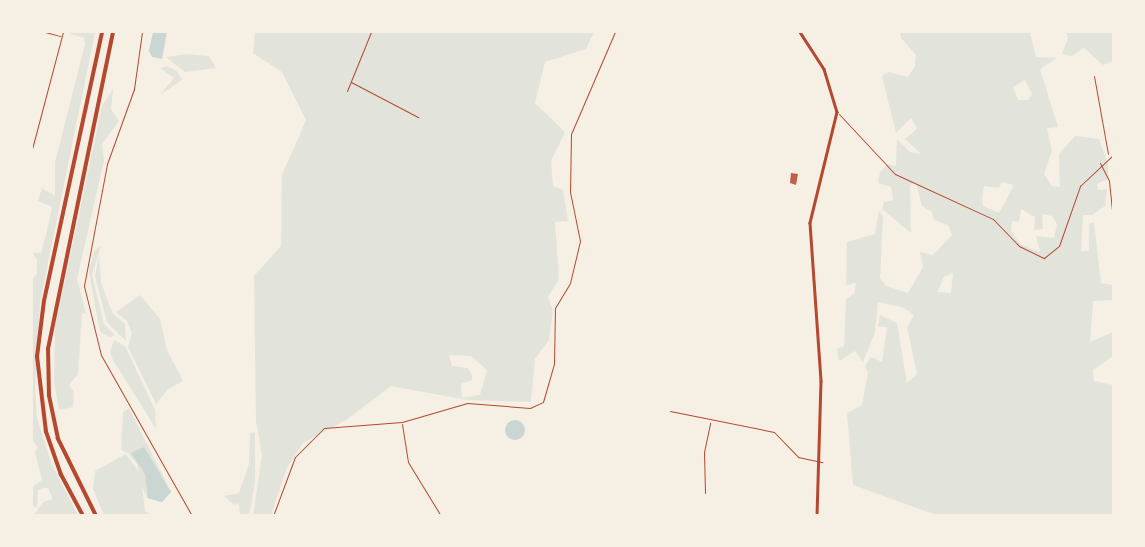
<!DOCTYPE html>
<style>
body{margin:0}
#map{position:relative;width:1145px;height:547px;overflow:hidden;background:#f6efe4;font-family:Roboto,sans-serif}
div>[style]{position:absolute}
.green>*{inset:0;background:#e2e4dc}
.water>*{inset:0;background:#c9d6d2}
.round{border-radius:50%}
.building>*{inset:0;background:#bf614a}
.service>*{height:1px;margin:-0.5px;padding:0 0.5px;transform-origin:0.5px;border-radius:0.5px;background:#b5482f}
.minor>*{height:1px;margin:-0.5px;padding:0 0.5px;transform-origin:0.5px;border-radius:0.5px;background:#b5482f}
.secondary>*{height:2.5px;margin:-1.25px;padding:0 1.25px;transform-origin:1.25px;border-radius:1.25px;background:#b5482f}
.motorway>*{height:3.5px;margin:-1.75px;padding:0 1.75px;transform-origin:1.75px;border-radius:1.75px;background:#b5482f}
span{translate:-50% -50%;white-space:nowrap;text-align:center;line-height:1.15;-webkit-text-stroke:5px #f6efe4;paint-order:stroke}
.frame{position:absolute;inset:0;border:33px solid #f6efe4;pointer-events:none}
</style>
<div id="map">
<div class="green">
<div style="clip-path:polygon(65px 32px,95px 32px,40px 303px,35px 388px,37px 418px,52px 465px,78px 515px,34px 515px,43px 502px,53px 499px,48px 488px,43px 488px,38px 490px,37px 507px,32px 506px,32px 487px,42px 480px,35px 452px,38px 447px,32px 440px,32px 279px,37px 274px,37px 260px,32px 253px,41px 253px,47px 231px,52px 207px,38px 201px,42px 188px,55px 196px,55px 162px,85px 44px,84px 38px)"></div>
<div style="clip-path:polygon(evenodd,255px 32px,594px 32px,586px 49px,545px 62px,535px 103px,565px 132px,551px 161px,553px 186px,563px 190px,568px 221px,555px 222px,559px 279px,548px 297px,553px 310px,549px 340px,535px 359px,531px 402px,467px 400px,391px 386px,346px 420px,303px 443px,287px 468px,271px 515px,253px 516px,262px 455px,256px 421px,254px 276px,281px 246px,282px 175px,306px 120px,282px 72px,253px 53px,255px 32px,449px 355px,471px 356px,487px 370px,480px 395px,462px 398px,461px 384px,472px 380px,472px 375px,468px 368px,452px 366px,449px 355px)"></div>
<div style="clip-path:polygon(evenodd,900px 32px,1030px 32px,1036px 57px,1057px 58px,1040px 69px,1058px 127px,1047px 128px,1052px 151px,1044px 174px,1052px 186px,1060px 187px,1059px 154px,1075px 136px,1099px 139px,1108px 164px,1108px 179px,1097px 184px,1098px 190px,1107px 189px,1105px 206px,1092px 215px,1083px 215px,1081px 251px,1089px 251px,1089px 224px,1094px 222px,1101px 283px,1113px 285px,1113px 300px,1093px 301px,1090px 342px,1113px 332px,1113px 356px,1093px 370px,1094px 381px,1113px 385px,1113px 515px,936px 515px,853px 485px,847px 413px,862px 405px,868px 373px,865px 366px,871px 357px,882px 362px,887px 327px,878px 327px,880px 315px,897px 323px,907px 383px,917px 374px,907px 327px,914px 315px,902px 307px,878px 302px,875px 332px,863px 362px,855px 351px,839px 361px,837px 349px,844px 346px,846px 299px,854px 294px,856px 283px,846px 285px,847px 242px,875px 234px,879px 211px,883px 216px,880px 278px,886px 286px,908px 293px,923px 267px,920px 252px,933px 255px,952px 235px,948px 225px,934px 220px,932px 212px,922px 206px,916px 183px,910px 185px,911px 233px,882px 209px,884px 202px,893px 200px,891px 187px,878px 183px,880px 172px,888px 164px,896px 166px,897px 139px,910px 152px,921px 154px,905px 139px,917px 129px,911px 118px,896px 133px,882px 76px,889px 72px,908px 77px,915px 66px,916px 55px,901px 38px,900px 32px,1025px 80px,1032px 94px,1028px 100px,1018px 100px,1013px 87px,1025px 80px,900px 32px,1002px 182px,1014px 185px,999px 213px,983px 206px,982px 199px,984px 186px,999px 188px,1002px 182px,900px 32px,1021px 209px,1035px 217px,1034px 230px,1043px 229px,1042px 214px,1052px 216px,1057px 224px,1054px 238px,1036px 236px,1040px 252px,1020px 244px,1011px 231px,1012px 221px,1019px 222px,1021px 209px,900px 32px,953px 273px,951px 293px,937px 292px,944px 277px,953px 273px)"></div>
<div style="clip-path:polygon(1066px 32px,1113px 32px,1113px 61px,1103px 65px,1084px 48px,1072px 56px,1062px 54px,1068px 38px)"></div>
<div style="clip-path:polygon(186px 54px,209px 56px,216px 68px,185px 72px,166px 57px)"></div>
<div style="clip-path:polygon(167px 66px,177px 71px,182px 80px,160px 95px,174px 78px,160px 68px)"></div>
<div style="clip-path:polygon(113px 89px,111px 109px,119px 121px,102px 144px,104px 161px,77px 279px,86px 314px,82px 313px,78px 374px,69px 385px,74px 392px,73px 407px,59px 410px,54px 383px,55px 327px,102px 106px)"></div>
<div style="clip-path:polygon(101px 246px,92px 275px,104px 324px,115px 335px,110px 337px,100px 332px,89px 272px,94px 251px)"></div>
<div style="clip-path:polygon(99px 255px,101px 283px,113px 314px,125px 324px,126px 341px,107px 322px,95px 276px)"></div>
<div style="clip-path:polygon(140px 295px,160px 319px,167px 350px,183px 381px,168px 389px,156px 404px,128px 347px,132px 333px,127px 321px,116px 312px)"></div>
<div style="clip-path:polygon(114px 340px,125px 346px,155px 410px,156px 429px,113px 360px,110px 352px)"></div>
<div style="clip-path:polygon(129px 408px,171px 492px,160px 502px,147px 498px,142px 486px,145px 511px,151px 515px,104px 515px,93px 489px,95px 471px,126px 454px,139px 472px,137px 464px,128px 453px,121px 450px,123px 412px)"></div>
<div style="clip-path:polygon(255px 432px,255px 483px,249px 515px,240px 515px,239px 503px,234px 505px,224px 496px,239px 493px,249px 464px,250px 433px)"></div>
</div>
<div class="water">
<div style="clip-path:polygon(153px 32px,167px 32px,162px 59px,152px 57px,149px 51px)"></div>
<div class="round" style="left:505px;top:420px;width:20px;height:20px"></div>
<div style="clip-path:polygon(144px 447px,171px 492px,162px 502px,148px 498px,145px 474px,131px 453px)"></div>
</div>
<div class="building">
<div style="clip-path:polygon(791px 173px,798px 174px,796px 185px,790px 183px)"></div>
</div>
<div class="service">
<div style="left:859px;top:32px;width:12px"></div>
<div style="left:351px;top:82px;width:76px;rotate:27.6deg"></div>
<div style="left:1100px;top:163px;width:20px;rotate:63deg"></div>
<div style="left:1109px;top:181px;width:48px;rotate:84.1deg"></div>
</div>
<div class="minor">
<div style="left:45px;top:32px;width:16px;rotate:15deg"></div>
<div style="left:142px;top:32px;width:58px;rotate:98deg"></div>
<div style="left:134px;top:89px;width:80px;rotate:109.8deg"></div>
<div style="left:107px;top:164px;width:124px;rotate:100.7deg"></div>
<div style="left:84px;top:286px;width:71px;rotate:76.2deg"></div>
<div style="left:101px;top:355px;width:185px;rotate:60.5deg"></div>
<div style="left:1094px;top:76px;width:79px;rotate:79.8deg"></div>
<div style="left:347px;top:91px;width:64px;rotate:-67.9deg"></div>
<div style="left:839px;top:114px;width:82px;rotate:47deg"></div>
<div style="left:895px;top:174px;width:108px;rotate:24.7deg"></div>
<div style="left:993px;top:219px;width:37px;rotate:46deg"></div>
<div style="left:1019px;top:246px;width:28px;rotate:26deg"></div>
<div style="left:1044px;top:258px;width:19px;rotate:-39deg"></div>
<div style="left:1059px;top:246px;width:64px;rotate:-70.7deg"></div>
<div style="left:1080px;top:186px;width:47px;rotate:-43.3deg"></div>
<div style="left:32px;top:149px;width:121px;rotate:-75.2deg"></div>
<div style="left:670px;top:411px;width:106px;rotate:11.4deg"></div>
<div style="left:774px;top:432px;width:35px;rotate:46deg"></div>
<div style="left:798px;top:457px;width:25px;rotate:12deg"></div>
<div style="left:402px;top:424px;width:38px;rotate:81deg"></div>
<div style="left:408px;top:462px;width:63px;rotate:58.6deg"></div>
<div style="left:705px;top:493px;width:41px;rotate:-91.4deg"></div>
<div style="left:704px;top:452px;width:30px;rotate:-78deg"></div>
<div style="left:273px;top:516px;width:63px;rotate:-69.6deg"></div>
<div style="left:295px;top:457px;width:41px;rotate:-45deg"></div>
<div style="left:324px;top:428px;width:78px;rotate:-4.4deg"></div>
<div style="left:402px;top:422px;width:68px;rotate:-16.3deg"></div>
<div style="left:467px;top:403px;width:63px;rotate:4.5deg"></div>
<div style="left:530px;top:408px;width:14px;rotate:-25deg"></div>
<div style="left:543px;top:402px;width:40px;rotate:-74deg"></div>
<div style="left:554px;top:364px;width:56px;rotate:-89deg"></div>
<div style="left:555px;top:308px;width:29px;rotate:-59deg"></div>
<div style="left:570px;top:283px;width:43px;rotate:-76.6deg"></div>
<div style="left:580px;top:241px;width:50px;rotate:-101.5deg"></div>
<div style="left:570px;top:192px;width:58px;rotate:-89deg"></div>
<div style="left:571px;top:134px;width:111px;rotate:-66.7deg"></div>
</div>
<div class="secondary">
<div style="left:800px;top:32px;width:44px;rotate:57deg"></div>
<div style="left:824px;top:69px;width:45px;rotate:73.2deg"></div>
<div style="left:837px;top:112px;width:114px;rotate:103.7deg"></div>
<div style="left:810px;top:223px;width:158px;rotate:86deg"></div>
<div style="left:821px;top:381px;width:135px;rotate:91.7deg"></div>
</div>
<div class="motorway">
<div style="left:83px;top:516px;width:47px;rotate:-118.2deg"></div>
<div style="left:61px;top:475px;width:46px;rotate:-109.2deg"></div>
<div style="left:46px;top:432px;width:76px;rotate:-96.8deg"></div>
<div style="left:37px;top:357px;width:56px;rotate:-82.9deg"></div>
<div style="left:44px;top:301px;width:275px;rotate:-77.8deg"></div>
<div style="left:96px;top:516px;width:86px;rotate:-116.3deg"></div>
<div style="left:58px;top:439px;width:44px;rotate:-101.8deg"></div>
<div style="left:49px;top:396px;width:47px;rotate:-91.2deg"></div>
<div style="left:48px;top:349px;width:324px;rotate:-78.4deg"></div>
</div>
<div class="frame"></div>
</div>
